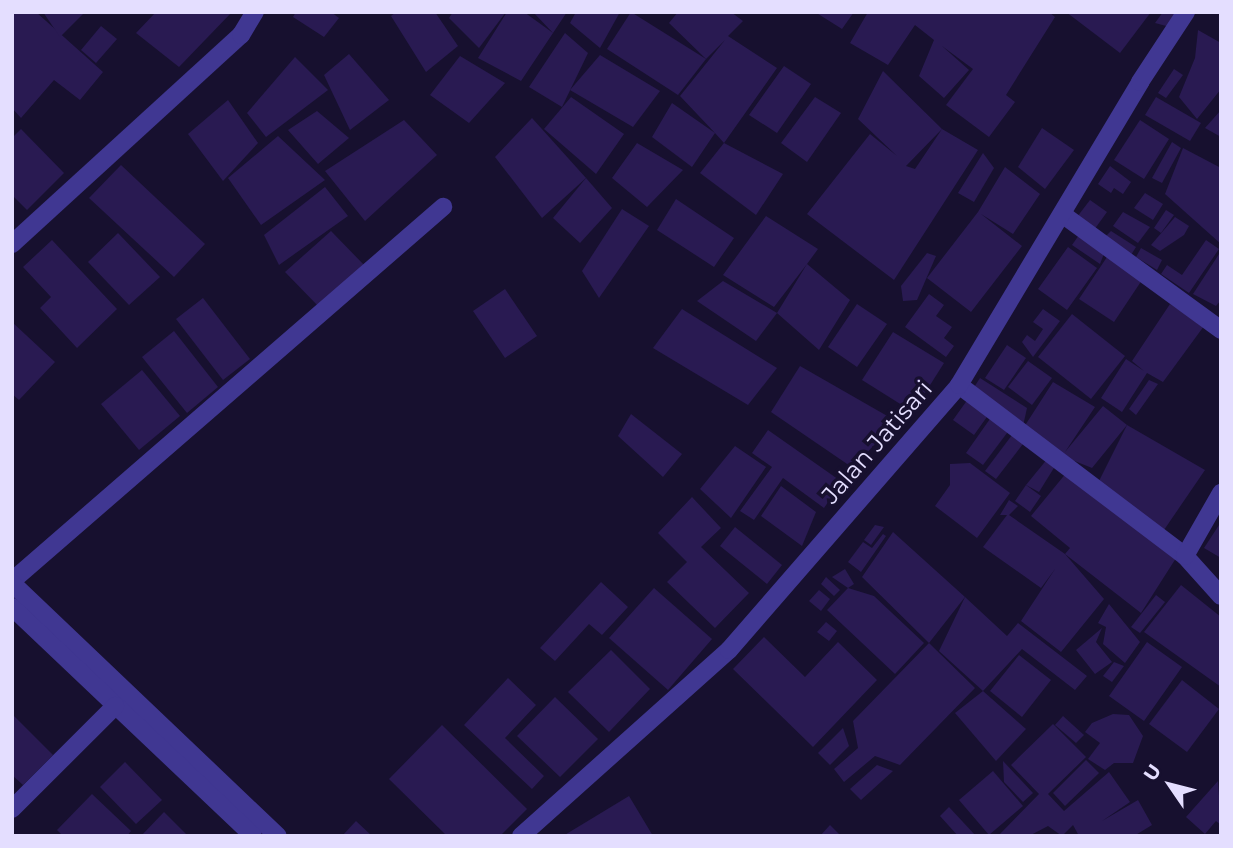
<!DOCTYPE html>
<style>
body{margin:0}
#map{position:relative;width:1233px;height:848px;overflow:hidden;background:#17102f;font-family:Montserrat,sans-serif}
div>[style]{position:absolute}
.building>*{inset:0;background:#291a52}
.street>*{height:18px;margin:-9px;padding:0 9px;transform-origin:9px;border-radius:9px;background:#403792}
span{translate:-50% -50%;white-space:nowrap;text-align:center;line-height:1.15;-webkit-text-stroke:7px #17102f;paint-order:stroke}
.street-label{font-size:24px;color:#e4deff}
.frame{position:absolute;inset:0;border:14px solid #e4deff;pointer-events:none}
.north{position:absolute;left:1135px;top:750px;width:70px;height:70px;-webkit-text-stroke:5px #17102f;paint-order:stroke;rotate:305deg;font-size:19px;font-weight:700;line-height:28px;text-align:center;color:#e4deff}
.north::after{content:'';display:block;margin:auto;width:24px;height:32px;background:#e4deff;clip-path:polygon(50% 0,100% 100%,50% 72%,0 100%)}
</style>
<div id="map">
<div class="building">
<div style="clip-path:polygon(12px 12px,36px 12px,103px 72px,80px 100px,54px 80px,21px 118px,12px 108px)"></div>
<div style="clip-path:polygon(43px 12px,85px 12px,60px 37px)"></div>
<div style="clip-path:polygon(156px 12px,232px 12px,179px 67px,136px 33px)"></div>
<div style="clip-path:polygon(296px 12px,331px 12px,339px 18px,324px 37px,293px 17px)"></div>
<div style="clip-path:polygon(396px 12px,435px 12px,458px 46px,426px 72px,391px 16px)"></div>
<div style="clip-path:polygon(453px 12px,506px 12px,479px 48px,449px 18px)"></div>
<div style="clip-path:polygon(507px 12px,524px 12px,553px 33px,533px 12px,567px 12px,521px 81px,478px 58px)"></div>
<div style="clip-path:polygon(576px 12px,620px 12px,600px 48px,570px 23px)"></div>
<div style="clip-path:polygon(631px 12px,706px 59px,678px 95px,607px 49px)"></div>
<div style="clip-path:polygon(678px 12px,731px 12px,743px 21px,728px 36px,777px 68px,724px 143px,715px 133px,692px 167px,652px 137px,672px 103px,715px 133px,680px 96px,725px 40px,706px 59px,669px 23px)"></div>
<div style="clip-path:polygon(815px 12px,854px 12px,842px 29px)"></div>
<div style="clip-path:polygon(868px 12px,1049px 12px,1055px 17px,1006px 95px,1015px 102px,989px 137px,946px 105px,973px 69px,942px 46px,969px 70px,944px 98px,919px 76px,934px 40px,915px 25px,888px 65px,850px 43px)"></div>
<div style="clip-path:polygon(1066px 12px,1151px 12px,1120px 53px)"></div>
<div style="clip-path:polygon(1163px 12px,1179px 12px,1170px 27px,1155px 23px)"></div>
<div style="clip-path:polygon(101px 26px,117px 39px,96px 63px,81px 50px)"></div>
<div style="clip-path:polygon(1198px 30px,1221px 43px,1221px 89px,1197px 119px,1179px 97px,1195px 58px)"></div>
<div style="clip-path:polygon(565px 33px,588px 53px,562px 107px,529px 87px)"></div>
<div style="clip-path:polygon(349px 54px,389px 100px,350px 130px,324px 75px)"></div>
<div style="clip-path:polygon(600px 55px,660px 91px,633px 127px,570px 90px)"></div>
<div style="clip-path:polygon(460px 56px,505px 83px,469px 123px,430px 95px)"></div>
<div style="clip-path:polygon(295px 57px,328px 90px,266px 137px,247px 113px)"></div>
<div style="clip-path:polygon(784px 66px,811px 84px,777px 133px,749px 115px)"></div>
<div style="clip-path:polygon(1174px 69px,1183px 75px,1166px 98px,1158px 93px)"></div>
<div style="clip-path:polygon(evenodd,883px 71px,942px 129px,978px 150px,894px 280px,807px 214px,870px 134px,897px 156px,858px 119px,883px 71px,942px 129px,915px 169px,906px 166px,942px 129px)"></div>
<div style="clip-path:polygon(571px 97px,624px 134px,596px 174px,544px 129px)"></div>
<div style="clip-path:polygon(815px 97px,841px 113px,807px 162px,781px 143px)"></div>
<div style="clip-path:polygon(1156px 97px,1201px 123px,1190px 141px,1145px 115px)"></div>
<div style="clip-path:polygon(228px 100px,258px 143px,223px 181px,188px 134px)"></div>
<div style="clip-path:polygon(1221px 110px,1221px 137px,1205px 128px)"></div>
<div style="clip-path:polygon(317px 111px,349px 138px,318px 164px,288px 130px)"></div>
<div style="clip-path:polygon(532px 118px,586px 178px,542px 218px,495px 157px)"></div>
<div style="clip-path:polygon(404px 120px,437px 155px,365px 221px,325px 171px)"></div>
<div style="clip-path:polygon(1140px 120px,1169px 139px,1144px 179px,1114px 160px)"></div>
<div style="clip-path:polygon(1042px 128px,1074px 150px,1045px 189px,1018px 167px)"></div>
<div style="clip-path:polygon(21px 129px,64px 173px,27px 210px,12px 195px,12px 138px)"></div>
<div style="clip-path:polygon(278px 136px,325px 180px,261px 225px,228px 178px)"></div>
<div style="clip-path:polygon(1172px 142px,1181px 148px,1162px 183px,1152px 178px)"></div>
<div style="clip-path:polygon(637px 143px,683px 170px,647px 207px,612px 178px)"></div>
<div style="clip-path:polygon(724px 143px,783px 174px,756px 215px,700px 173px)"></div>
<div style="clip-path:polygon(1183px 148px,1221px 168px,1221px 244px,1165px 194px)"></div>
<div style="clip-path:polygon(983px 153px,994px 168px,974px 202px,958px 193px)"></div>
<div style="clip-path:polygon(121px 165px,205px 244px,174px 277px,89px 198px)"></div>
<div style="clip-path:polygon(1110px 166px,1131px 182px,1123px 194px,1114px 188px,1111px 193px,1098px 184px)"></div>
<div style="clip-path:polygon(1005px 167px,1040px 194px,1013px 234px,981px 214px,1022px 246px,971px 312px,927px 278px,978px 212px)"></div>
<div style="clip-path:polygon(586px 178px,612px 208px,580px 243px,553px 218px)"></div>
<div style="clip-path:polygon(325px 187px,348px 216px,279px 265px,264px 235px)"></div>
<div style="clip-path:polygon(1145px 193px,1163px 204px,1153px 220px,1134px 208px)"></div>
<div style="clip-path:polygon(676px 199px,734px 238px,714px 267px,657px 230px)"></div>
<div style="clip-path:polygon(1090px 200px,1107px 212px,1094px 230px,1077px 217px)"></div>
<div style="clip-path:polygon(622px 209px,649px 226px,599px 298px,582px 271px)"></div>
<div style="clip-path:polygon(1166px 210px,1174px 215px,1161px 233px,1154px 228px)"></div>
<div style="clip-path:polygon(1123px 212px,1150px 227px,1138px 243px,1113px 226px)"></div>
<div style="clip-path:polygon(766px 216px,818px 249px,807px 264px,850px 300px,819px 350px,777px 313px,807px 264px,774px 307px,723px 275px)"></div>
<div style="clip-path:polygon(1175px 217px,1189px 226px,1184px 235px,1160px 251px,1151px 245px)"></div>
<div style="clip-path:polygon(331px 231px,366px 267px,320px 308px,285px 272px)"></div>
<div style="clip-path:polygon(1111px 231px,1136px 247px,1131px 255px,1104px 238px)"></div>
<div style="clip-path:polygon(118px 233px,160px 277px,129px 305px,88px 262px)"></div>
<div style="clip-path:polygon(1079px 235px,1105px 251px,1100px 264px,1072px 245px)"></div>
<div style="clip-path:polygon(52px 240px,117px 309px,77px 348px,40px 308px,51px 297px,23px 267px)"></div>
<div style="clip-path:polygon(1206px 240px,1219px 249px,1189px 293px,1161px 274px,1167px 265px,1182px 275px)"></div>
<div style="clip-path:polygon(1068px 247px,1097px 268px,1067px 310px,1038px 289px)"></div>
<div style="clip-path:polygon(1141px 248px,1162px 260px,1157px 270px,1136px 257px)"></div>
<div style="clip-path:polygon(1221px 251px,1221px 300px,1216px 306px,1193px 294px)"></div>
<div style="clip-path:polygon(927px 253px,936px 256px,917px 300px,903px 301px,901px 286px)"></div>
<div style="clip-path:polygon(1107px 257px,1142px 280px,1114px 322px,1079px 299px)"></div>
<div style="clip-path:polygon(723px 281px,777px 313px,756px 341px,697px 301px)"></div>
<div style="clip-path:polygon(505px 289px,537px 336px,505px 358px,473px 311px)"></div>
<div style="clip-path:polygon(929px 294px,944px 305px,936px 316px,952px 327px,944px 338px,954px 346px,946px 357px,905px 327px)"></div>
<div style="clip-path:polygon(203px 298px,250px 359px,223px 380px,176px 319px)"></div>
<div style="clip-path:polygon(857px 304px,887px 324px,857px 367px,828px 347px)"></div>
<div style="clip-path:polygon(1170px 304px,1204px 326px,1163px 382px,1147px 373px,1122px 412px,1101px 398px,1126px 359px,1144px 371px,1132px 361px)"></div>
<div style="clip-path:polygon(682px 309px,777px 368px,748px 405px,653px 348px)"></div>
<div style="clip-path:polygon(1043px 309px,1060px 321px,1033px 357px,1022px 342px,1027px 335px,1035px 341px,1043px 329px,1033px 322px)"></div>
<div style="clip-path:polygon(1072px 314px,1125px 356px,1091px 399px,1038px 357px)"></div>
<div style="clip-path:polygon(12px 322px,55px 362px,19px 400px,12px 394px)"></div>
<div style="clip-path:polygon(174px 331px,218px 387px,187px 413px,142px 357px)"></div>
<div style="clip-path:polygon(893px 332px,944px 363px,913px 412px,862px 380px)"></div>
<div style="clip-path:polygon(1007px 345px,1026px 358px,1004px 390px,985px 378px)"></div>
<div style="clip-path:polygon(1028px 361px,1052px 378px,1032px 405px,1008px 387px)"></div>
<div style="clip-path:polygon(800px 366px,896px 421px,853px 468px,771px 412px)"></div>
<div style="clip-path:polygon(142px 370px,180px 416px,139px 450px,101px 404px)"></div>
<div style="clip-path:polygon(980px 378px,1027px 408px,1023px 426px,971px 392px)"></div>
<div style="clip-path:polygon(1149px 380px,1158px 384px,1136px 415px,1129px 409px)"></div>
<div style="clip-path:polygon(1053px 382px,1095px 407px,1065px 452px,1103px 406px,1127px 425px,1092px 468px,1062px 456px,1024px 427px)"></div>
<div style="clip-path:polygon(968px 399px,989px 414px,974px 435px,953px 420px)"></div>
<div style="clip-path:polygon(631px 414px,682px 454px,663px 477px,618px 436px)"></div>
<div style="clip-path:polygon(992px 416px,1010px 429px,983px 465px,966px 453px)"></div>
<div style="clip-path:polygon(1127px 425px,1205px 470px,1164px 530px,1097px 485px)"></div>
<div style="clip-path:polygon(768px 430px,842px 482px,824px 508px,783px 478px,754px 520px,740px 511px,772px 467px,752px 453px)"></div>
<div style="clip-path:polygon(1015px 431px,1026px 440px,996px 479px,985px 471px)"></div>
<div style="clip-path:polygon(735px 446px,766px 467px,731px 518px,700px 489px)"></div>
<div style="clip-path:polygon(1048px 458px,1057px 463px,1039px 492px,1026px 485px)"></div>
<div style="clip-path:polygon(970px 463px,1010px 493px,977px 538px,935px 506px,950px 485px,950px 464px)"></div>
<div style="clip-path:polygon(1067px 472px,1178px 555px,1141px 613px,1065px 554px,1070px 548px,1031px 516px)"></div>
<div style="clip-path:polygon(1026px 485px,1041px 496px,1030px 512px,1015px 501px)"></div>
<div style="clip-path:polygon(781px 486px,816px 512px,802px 546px,761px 516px)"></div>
<div style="clip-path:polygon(692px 497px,721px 528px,701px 547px,749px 593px,715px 628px,667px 582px,687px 562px,658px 533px)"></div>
<div style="clip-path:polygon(1009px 500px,1018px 506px,1009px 515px,1065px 554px,1104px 599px,1061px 652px,1021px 621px,1055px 569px,1041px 588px,983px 547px,1007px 515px,1000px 515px)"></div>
<div style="clip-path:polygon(1221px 522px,1221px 558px,1204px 548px)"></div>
<div style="clip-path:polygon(875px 525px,884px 527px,871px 545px,864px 540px)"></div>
<div style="clip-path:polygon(735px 527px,782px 565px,767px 584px,720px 546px)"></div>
<div style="clip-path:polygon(893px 532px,965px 597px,929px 643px,975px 688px,900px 765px,875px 756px,844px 782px,834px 769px,858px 748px,853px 721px,929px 643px,862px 577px)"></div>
<div style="clip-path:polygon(883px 534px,886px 536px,861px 572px,848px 562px,863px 542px,872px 548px)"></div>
<div style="clip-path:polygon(845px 569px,854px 584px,848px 588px,832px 577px)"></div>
<div style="clip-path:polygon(826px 577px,840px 590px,834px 596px,821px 584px)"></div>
<div style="clip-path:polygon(601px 582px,628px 607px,602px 635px,589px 624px,555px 661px,540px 648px)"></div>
<div style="clip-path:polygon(1181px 585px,1221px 617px,1221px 687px,1144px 632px)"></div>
<div style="clip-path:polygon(654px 588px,712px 639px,668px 690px,609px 638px)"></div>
<div style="clip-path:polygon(848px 588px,874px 596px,924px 643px,895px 674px,827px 610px)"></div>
<div style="clip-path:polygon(819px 590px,830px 599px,821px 611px,809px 601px)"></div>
<div style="clip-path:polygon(1156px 595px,1165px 602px,1140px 633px,1131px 627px)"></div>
<div style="clip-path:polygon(965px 597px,1007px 636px,1018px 623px,1087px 676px,1075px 690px,1022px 649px,983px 691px,939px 651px)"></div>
<div style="clip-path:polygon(1109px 604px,1140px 642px,1125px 663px,1103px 644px,1106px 627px,1098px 623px)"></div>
<div style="clip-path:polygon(826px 622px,837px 631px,829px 641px,817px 632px)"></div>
<div style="clip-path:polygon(1102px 628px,1096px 642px,1112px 662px,1095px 674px,1076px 650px)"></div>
<div style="clip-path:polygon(764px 637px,805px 677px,838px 642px,877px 680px,813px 747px,733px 669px)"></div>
<div style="clip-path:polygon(1147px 642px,1182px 667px,1144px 721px,1109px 696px)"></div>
<div style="clip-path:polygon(611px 650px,650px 689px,609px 732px,568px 692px)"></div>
<div style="clip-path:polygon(1019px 655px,1051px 680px,1022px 717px,990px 691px)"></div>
<div style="clip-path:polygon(1114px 662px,1124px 666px,1112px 682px,1103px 676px)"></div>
<div style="clip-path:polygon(508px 678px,536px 705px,505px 738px,544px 776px,532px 789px,464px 725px)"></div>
<div style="clip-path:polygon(1182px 680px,1219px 709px,1187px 752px,1149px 724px)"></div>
<div style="clip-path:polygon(983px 691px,1026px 729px,996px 761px,955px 713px)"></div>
<div style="clip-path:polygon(555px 697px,598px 739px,560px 777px,517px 736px)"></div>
<div style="clip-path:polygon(12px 714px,53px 755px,23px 785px,12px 775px)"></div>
<div style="clip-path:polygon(1113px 714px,1129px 715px,1143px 736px,1133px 763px,1114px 763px,1105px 770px,1088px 759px,1100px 743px,1085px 732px,1092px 723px)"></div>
<div style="clip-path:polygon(1063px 716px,1084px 735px,1076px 743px,1055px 725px)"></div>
<div style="clip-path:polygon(1053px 724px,1086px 757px,1048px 794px,1064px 811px,1109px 772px,1130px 802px,1102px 821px,1138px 800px,1152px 825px,1134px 836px,1079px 836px,1073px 825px,1062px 836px,1048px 826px,1029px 836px,998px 836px,1039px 794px,1011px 765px)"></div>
<div style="clip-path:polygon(442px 725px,527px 809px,500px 836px,447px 836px,389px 779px)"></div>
<div style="clip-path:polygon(843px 728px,849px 746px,830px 765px,818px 753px)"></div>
<div style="clip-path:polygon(1086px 760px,1099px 773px,1065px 806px,1053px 793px)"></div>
<div style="clip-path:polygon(1003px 761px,1033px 793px,1023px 802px,1004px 782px)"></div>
<div style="clip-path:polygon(125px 762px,162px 800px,136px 824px,100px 787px)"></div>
<div style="clip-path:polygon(877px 765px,893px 771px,861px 800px,850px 789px)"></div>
<div style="clip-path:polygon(993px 771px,1023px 806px,989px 835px,959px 800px)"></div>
<div style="clip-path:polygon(1218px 781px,1221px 825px,1216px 821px,1205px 834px,1186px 817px)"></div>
<div style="clip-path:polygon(92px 794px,131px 831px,127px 836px,63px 836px,57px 830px)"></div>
<div style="clip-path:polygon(629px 796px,653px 836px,563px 836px)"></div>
<div style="clip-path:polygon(949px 807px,976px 836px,958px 836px,940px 816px)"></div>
<div style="clip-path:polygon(164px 812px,188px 836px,141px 836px)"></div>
<div style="clip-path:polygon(356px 821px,372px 836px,342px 836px)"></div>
<div style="clip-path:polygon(830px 825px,841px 836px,820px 836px)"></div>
</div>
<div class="street">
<div style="left:1062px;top:214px;width:197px;rotate:36.1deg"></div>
<div style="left:12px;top:244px;width:310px;rotate:-42.4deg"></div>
<div style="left:241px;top:35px;width:27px;rotate:-59deg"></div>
<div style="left:959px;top:385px;width:283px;rotate:37.1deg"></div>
<div style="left:1185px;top:556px;width:54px;rotate:48deg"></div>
<div style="left:1185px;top:556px;width:73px;rotate:-60.3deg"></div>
<div style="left:12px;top:581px;width:571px;rotate:-40.95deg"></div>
<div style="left:12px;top:583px;width:367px;rotate:43.6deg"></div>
<div style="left:12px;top:607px;width:332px;rotate:43.5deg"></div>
<div style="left:12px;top:809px;width:146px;rotate:-45deg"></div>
<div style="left:521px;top:836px;width:279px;rotate:-41.8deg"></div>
<div style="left:729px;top:650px;width:351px;rotate:-49deg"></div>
<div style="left:959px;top:385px;width:353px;rotate:-59.1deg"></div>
<div style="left:1140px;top:82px;width:84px;rotate:-56.7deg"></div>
</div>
<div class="street-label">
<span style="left:877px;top:442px;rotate:-49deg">Jalan Jatisari</span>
</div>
<div class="frame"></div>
<div class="north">U</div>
</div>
